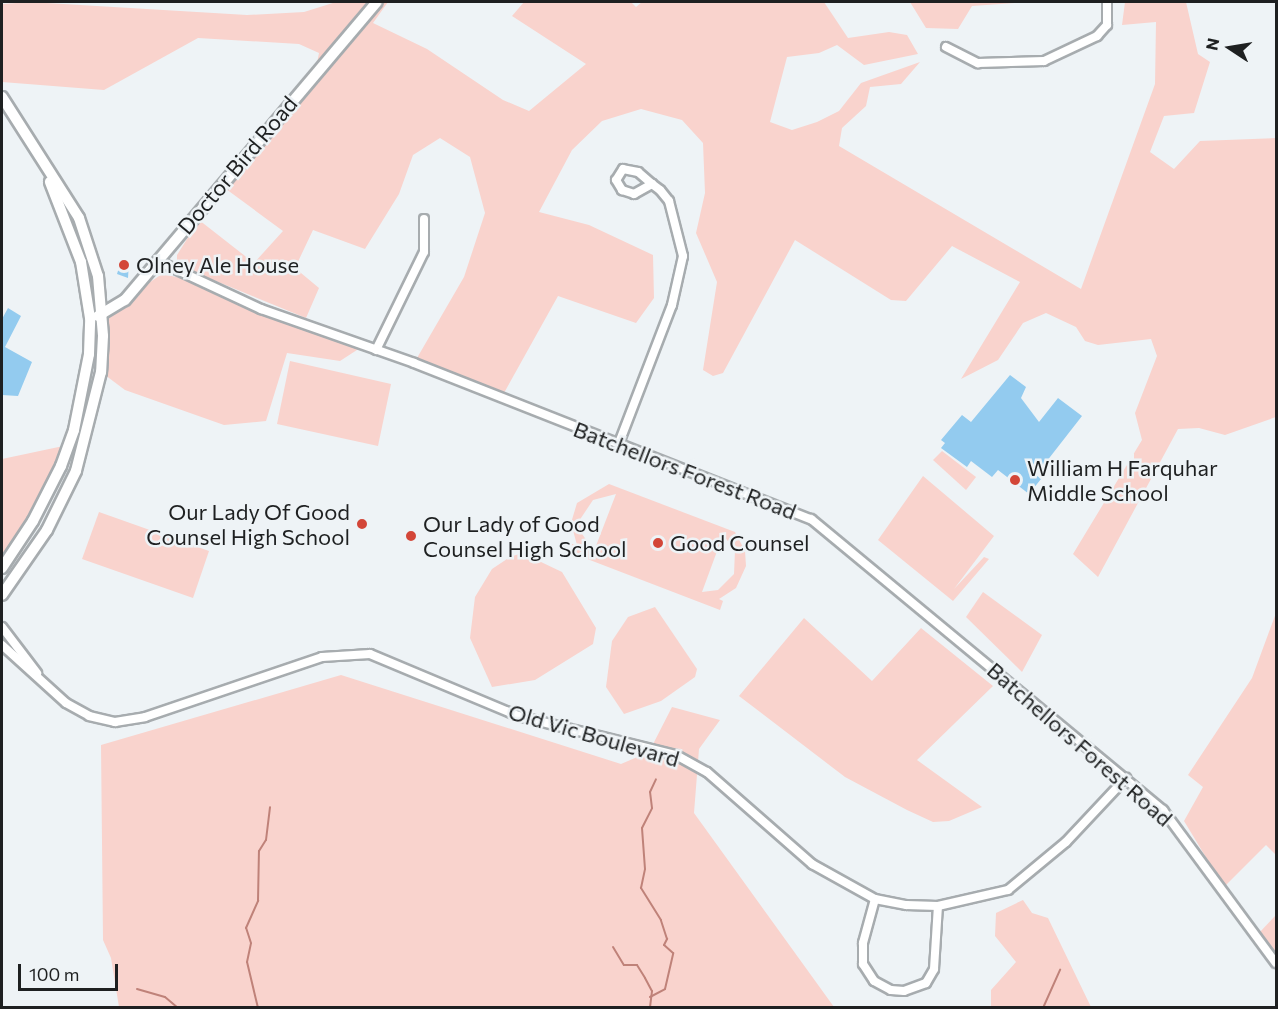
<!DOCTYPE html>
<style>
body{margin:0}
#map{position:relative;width:1278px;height:1009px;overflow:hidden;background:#eef3f6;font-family:Commissioner,sans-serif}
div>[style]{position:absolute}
.green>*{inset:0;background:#f9d3cd}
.stream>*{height:2px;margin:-1px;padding:0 1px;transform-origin:1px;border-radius:1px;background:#bf8279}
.building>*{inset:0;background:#93cbef}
.roads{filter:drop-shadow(2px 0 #a7acaf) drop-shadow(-2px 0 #a7acaf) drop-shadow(0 2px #a7acaf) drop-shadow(0 -2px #a7acaf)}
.minor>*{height:8px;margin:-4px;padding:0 4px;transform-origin:4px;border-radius:4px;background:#fff}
.major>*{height:10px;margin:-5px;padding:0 5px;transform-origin:5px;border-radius:5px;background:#fff}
.dots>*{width:16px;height:16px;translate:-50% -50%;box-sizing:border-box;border:3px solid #eef3f6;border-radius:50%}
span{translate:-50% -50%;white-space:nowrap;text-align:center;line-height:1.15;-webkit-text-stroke:5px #eef3f6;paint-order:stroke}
.street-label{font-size:22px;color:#1e2021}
.poi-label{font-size:22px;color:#1e2021}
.left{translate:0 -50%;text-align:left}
.right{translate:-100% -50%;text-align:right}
.frame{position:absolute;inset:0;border:3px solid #1e2021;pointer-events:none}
.north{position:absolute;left:1200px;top:18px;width:60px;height:60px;-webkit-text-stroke:4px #eef3f6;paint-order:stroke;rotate:282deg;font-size:16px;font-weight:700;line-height:24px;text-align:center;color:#1e2021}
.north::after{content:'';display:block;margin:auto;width:21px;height:27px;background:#1e2021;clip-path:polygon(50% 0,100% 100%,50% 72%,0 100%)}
.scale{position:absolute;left:18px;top:964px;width:100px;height:27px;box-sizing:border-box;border:3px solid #1e2021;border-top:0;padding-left:8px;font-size:18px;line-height:21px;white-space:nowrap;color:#1e2021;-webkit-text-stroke:4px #eef3f6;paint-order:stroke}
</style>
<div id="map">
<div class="green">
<div style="clip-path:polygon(30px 2px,247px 15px,304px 12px,336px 2px,388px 2px,373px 23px,427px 49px,503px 100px,529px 111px,586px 64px,512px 16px,524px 2px,631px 2px,636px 7px,642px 2px,824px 2px,848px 38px,889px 32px,907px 35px,918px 54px,864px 65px,837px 45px,819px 53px,787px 57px,770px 122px,792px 130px,817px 122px,839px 111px,861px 83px,920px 62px,901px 84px,870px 87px,866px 106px,842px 128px,839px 146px,1081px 289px,1155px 84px,1156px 22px,1122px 25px,1125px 2px,1186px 2px,1198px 54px,1210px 62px,1194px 113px,1164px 116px,1150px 152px,1174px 169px,1200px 141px,1276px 138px,1276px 417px,1225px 435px,1199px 428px,1178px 429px,1098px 577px,1073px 554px,1142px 440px,1135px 413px,1157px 356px,1151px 339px,1098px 345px,1085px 341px,1076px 327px,1046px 313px,1023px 323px,998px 360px,961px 379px,1020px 282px,952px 246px,906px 301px,891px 300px,795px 240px,723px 373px,713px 376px,703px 370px,717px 282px,696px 233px,705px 193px,703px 143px,682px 120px,641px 109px,602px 121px,572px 150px,539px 212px,589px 225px,653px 255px,654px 298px,636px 323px,558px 296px,504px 393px,417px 358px,464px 277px,485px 213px,470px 157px,440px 138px,413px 155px,399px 194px,365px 249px,313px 230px,295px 268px,319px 288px,306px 318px,177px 265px,177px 255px,199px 220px,254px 263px,283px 231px,226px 189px,315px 73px,319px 53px,299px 44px,198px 38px,104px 90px,2px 82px,2px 4px)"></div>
<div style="clip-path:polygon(910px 2px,1027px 2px,972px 6px,958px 29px,926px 28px)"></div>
<div style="clip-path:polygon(162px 274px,200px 282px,360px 348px,340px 361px,287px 353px,266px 421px,224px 425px,125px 390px,101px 372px,103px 314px)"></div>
<div style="clip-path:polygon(290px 361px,391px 384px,378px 446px,277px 424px)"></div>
<div style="clip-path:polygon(68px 445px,61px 466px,2px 568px,2px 459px)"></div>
<div style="clip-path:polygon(942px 451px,976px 477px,966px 490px,933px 460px)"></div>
<div style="clip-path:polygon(923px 476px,994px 536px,954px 589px,984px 557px,989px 559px,953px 601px,878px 540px)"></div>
<div style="clip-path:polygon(evenodd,609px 484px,735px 532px,745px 551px,746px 566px,736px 588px,719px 599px,723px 601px,720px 610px,569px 552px,572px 544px,577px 545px,571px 523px,577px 503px,609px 484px,616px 494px,594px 551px,580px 531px,581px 518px,593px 500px,616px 494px,609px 484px,723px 535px,735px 550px,734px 574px,718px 590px,702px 592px,723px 535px)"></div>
<div style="clip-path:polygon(99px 512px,209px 551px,193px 598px,82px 559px)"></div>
<div style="clip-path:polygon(537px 548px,541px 562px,562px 572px,596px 628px,593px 644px,535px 680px,492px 687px,470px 638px,475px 597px,492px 569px,510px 557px)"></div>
<div style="clip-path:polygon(983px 592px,1042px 635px,1022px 672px,966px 617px)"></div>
<div style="clip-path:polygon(655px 607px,697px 669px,695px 677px,661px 701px,624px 714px,606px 687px,612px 641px,628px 617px)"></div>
<div style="clip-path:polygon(1276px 613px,1276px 855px,1266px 845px,1224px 887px,1184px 821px,1203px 787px,1188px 775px,1252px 678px)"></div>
<div style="clip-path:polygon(804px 618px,872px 681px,921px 628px,993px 686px,917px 760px,982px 807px,949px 821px,933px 822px,907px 810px,845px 777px,739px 696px)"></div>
<div style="clip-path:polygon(341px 675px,621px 764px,649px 752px,672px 707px,720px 720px,699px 749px,694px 813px,834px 1007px,119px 1007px,111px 958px,103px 940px,101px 745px)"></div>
<div style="clip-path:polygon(1023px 900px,1032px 913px,1048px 918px,1091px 1007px,991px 1007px,991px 990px,1016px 962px,995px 936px,996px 913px)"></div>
<div style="clip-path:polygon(1276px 915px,1276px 959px,1258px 934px)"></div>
</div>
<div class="stream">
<div style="left:613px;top:947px;width:21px;rotate:59deg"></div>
<div style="left:624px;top:965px;width:13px"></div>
<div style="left:637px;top:965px;width:15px;rotate:58deg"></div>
<div style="left:645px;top:978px;width:15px;rotate:62deg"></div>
<div style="left:652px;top:991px;width:17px;rotate:97deg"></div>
<div style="left:137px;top:989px;width:29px;rotate:16deg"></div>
<div style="left:165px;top:997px;width:17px;rotate:40deg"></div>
<div style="left:650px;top:997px;width:17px;rotate:-28deg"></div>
<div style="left:665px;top:989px;width:37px;rotate:-77deg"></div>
<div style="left:673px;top:953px;width:12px;rotate:-138deg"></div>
<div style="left:664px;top:945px;width:7px;rotate:-63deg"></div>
<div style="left:667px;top:939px;width:20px;rotate:-108deg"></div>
<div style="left:661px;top:920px;width:38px;rotate:-122deg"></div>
<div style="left:641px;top:888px;width:19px;rotate:-78deg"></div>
<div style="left:645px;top:869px;width:41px;rotate:-94.2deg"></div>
<div style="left:642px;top:828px;width:22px;rotate:-63deg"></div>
<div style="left:652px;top:808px;width:16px;rotate:-97deg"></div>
<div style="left:650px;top:792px;width:14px;rotate:-65deg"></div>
<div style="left:258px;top:1008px;width:47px;rotate:-103.4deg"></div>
<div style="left:247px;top:962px;width:19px;rotate:-78deg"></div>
<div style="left:251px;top:943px;width:16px;rotate:-108deg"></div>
<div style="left:246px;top:928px;width:30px;rotate:-66deg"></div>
<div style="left:258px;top:901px;width:50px;rotate:-88.9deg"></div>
<div style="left:259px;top:851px;width:13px;rotate:-58deg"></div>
<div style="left:266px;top:840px;width:33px;rotate:-83deg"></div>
<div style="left:1043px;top:1008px;width:42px;rotate:-65.9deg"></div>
</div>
<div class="building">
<div style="clip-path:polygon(122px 258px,129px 261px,128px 278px,117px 274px)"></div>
<div style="clip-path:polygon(8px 308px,21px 316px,5px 347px,32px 362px,18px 396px,2px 395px,2px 319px)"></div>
<div style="clip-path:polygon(1010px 375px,1026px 387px,1021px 398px,1039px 422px,1058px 398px,1082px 416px,1036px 475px,1041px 479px,1029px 494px,998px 470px,992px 477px,971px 461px,967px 467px,941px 448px,945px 443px,941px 440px,962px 415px,971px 422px)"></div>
</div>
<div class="roads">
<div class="minor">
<div style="left:946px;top:47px;width:36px;rotate:27deg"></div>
<div style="left:978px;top:63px;width:66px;rotate:-1.7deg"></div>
<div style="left:1044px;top:61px;width:59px;rotate:-25.3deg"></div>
<div style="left:1097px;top:36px;width:15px;rotate:-48deg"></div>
<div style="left:1107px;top:25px;width:23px;rotate:-90deg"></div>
<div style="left:158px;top:261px;width:114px;rotate:25deg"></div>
<div style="left:261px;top:309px;width:162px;rotate:19.4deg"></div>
<div style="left:414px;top:363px;width:427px;rotate:21.5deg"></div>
<div style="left:811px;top:519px;width:457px;rotate:39.6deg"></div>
<div style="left:1163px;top:810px;width:190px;rotate:53.6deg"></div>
<div style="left:376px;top:350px;width:109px;rotate:-63.9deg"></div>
<div style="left:424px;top:252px;width:33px;rotate:-90deg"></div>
<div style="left:619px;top:443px;width:148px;rotate:-69deg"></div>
<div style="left:672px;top:305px;width:50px;rotate:-77.3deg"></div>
<div style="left:683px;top:256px;width:57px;rotate:-104.3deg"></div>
<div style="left:669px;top:201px;width:14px;rotate:-129deg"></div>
<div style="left:660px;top:190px;width:10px;rotate:-143deg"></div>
<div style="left:652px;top:184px;width:18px;rotate:-139deg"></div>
<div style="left:638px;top:172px;width:15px;rotate:-169deg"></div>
<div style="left:623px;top:169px;width:13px;rotate:122deg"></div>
<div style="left:616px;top:180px;width:12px;rotate:59deg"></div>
<div style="left:622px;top:190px;width:13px;rotate:18deg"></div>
<div style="left:634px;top:194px;width:21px;rotate:-29deg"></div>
<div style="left:2px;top:627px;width:58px;rotate:52.7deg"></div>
<div style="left:2px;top:645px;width:86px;rotate:42.2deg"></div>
<div style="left:66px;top:703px;width:26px;rotate:29deg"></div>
<div style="left:89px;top:716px;width:27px;rotate:13deg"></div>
<div style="left:115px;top:722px;width:30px;rotate:-9deg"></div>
<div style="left:145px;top:717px;width:187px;rotate:-18.7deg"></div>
<div style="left:322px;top:657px;width:48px;rotate:-3.6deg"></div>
<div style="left:370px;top:654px;width:160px;rotate:22.7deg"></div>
<div style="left:518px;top:716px;width:163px;rotate:13.9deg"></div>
<div style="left:676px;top:755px;width:35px;rotate:29deg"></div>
<div style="left:707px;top:772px;width:140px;rotate:41.2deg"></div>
<div style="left:812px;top:864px;width:72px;rotate:29.1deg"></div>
<div style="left:875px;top:899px;width:32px;rotate:11deg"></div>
<div style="left:906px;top:905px;width:32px;rotate:2deg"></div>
<div style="left:938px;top:906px;width:72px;rotate:-12.9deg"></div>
<div style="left:1008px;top:890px;width:75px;rotate:-39.6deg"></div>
<div style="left:1066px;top:842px;width:88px;rotate:-46.8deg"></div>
<div style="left:875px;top:899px;width:46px;rotate:105.3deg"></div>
<div style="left:863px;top:943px;width:21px;rotate:90deg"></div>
<div style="left:863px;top:964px;width:20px;rotate:57deg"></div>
<div style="left:874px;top:981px;width:19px;rotate:28deg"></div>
<div style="left:891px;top:990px;width:13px;rotate:4deg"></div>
<div style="left:904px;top:991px;width:23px;rotate:-20deg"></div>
<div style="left:926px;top:983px;width:16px;rotate:-60deg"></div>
<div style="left:934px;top:969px;width:63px;rotate:-86.4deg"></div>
</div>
<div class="major">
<div style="left:2px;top:97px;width:143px;rotate:57.5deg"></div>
<div style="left:79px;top:218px;width:61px;rotate:71.9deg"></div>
<div style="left:98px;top:276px;width:60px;rotate:85.2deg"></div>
<div style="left:103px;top:336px;width:36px;rotate:93deg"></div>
<div style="left:101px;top:372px;width:102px;rotate:104.2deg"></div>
<div style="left:76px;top:471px;width:66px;rotate:116.2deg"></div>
<div style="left:47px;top:530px;width:79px;rotate:124.7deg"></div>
<div style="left:98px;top:316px;width:31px;rotate:-31deg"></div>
<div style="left:125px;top:300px;width:390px;rotate:-49.8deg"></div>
<div style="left:2px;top:568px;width:56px;rotate:-56.6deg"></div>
<div style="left:33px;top:521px;width:62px;rotate:-63deg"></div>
<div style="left:61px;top:466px;width:38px;rotate:-70deg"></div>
<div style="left:74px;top:430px;width:77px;rotate:-78.8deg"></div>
<div style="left:89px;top:354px;width:36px;rotate:-88deg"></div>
<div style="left:90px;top:318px;width:57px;rotate:-99.1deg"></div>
<div style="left:81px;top:262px;width:86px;rotate:-111.2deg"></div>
</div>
</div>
<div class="dots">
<div style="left:124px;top:265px;background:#d34638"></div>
<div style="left:1015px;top:480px;background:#d34638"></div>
<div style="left:362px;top:524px;background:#d34638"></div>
<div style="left:411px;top:536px;background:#d34638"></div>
<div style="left:658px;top:543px;background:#d34638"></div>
</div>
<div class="street-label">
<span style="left:237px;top:165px;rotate:-50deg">Doctor Bird Road</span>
<span style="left:685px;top:470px;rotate:21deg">Batchellors Forest Road</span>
<span style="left:594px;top:735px;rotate:16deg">Old Vic Boulevard</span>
<span style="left:1080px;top:744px;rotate:41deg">Batchellors Forest Road</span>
</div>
<div class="poi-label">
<span class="left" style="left:136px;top:265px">Olney Ale House</span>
<span class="left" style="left:1027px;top:480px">William H Farquhar<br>Middle School</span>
<span class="right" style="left:350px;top:524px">Our Lady Of Good<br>Counsel High School</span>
<span class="left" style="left:423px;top:536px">Our Lady of Good<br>Counsel High School</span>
<span class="left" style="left:670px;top:543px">Good Counsel</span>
</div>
<div class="frame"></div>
<div class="north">N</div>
<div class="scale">100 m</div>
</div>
